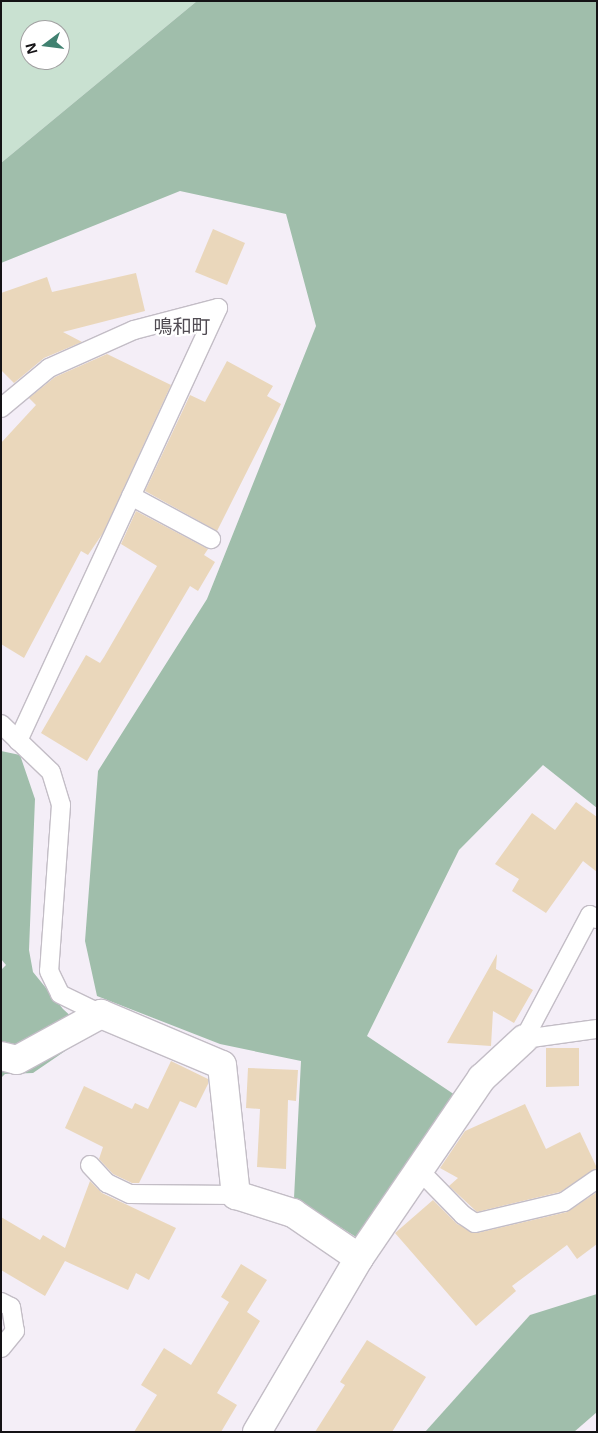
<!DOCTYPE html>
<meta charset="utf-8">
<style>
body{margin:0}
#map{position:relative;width:598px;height:1433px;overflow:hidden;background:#f4eef7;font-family:"Noto Sans","Noto Sans JP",sans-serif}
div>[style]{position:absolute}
.green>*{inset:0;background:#c9e1d1}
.forest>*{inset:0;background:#a0beab}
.building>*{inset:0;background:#ead7bb}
.roads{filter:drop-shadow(1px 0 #c3bdc6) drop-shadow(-1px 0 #c3bdc6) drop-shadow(0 1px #c3bdc6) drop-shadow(0 -1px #c3bdc6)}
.service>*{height:18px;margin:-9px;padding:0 9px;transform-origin:9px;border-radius:9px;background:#fff}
.minor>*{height:28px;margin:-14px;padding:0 14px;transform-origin:14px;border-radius:14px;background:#fff}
span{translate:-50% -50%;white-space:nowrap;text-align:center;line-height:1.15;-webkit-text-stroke:4px #fff;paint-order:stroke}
.quarter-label{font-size:19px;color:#504b52}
.frame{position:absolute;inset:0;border:2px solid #141215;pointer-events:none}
.north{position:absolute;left:20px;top:20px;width:50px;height:50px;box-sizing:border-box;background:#fff;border:1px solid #a1a0a1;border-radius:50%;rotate:255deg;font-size:14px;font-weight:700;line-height:20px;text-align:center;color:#141215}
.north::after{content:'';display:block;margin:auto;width:18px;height:22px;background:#408170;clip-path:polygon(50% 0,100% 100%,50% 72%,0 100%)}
</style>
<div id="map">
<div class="green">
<div style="clip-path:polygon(evenodd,1px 1px,197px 1px,1px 163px,1px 1px,30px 30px,60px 30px,60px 60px,30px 60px,30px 30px)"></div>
</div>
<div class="forest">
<div style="clip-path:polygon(197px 1px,597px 1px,597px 808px,543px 765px,459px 850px,367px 1036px,458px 1097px,356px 1237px,294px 1198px,301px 1061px,220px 1044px,97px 996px,85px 941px,98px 771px,207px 599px,316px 326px,286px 214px,180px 191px,1px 263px,1px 163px)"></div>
<div style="clip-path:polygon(1px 751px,20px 755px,35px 799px,29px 950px,33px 972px,63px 1009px,90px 1034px,33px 1073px,5px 1074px,1px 1078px,1px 970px,6px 965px,1px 959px)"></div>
<div style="clip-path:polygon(597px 1294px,597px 1412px,574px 1432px,425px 1432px,530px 1315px)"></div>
</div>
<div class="building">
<div style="clip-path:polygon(213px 229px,245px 243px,227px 285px,195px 272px)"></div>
<div style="clip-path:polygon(136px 273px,145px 311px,63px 332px,82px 342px,44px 358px,14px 383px,1px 370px,1px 293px,47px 277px,52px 292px)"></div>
<div style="clip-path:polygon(107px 354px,171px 385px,103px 533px,88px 555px,81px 551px,24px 658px,1px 644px,1px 443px,36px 405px,29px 398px,55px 377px)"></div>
<div style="clip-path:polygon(227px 361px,273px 386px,267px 396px,281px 404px,217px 531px,145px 491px,190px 395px,205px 402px)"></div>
<div style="clip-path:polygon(136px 511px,208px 549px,204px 555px,215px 562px,198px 591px,190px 586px,87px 761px,41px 733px,86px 655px,100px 663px,104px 657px,157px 566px,121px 544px)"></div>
<div style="clip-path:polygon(576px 802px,597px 817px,597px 872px,583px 861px,546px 913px,512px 891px,519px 879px,495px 864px,532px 813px,555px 830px)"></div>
<div style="clip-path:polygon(497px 954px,496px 969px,533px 990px,514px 1023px,493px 1011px,491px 1046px,447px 1043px)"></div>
<div style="clip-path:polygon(546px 1048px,579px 1048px,579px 1086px,546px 1087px)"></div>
<div style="clip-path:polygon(171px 1061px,208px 1079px,208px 1084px,196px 1108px,180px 1101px,139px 1183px,132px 1183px,113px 1174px,99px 1159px,103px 1147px,65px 1128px,84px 1086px,132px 1109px,135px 1103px,148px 1109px)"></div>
<div style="clip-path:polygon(248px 1068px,298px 1070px,296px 1101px,288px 1100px,286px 1169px,257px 1167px,260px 1109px,246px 1108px)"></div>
<div style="clip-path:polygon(525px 1104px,546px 1149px,580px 1132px,597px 1168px,560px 1192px,477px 1212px,449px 1186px,458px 1178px,440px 1168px,465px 1131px)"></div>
<div style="clip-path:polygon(90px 1181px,102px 1193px,176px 1228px,149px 1280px,136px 1273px,128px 1290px,65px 1261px,45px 1296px,1px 1270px,1px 1217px,40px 1240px,43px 1235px,65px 1248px)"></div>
<div style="clip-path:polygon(597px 1192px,597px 1244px,577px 1259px,567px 1245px,512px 1286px,516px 1291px,476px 1326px,395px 1233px,433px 1200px,457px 1224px,477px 1233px,567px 1212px)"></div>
<div style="clip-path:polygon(241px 1264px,267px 1280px,247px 1312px,260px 1321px,217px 1393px,237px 1405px,221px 1432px,134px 1432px,157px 1395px,141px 1385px,164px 1348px,191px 1365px,229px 1302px,221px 1297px)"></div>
<div style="clip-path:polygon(367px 1340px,426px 1377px,392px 1432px,315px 1432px,345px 1385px,340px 1382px)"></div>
</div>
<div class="roads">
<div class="service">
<div style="left:1px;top:408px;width:62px;rotate:-39.8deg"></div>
<div style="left:49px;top:368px;width:93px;rotate:-24.1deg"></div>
<div style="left:134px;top:330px;width:87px;rotate:-14.7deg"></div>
<div style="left:218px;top:308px;width:477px;rotate:114.8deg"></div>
<div style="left:131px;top:496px;width:91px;rotate:28.3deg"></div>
<div style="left:1px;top:724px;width:69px;rotate:43.8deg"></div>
<div style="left:51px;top:772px;width:34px;rotate:73deg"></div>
<div style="left:61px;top:805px;width:166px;rotate:94.1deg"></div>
<div style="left:49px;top:971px;width:25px;rotate:64deg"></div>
<div style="left:60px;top:994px;width:46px;rotate:26deg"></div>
<div style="left:524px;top:1039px;width:140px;rotate:-62deg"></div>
<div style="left:590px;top:915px;width:8px;rotate:30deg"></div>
<div style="left:524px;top:1039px;width:74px;rotate:-7.8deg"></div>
<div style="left:90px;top:1165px;width:25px;rotate:47deg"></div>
<div style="left:107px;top:1183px;width:25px;rotate:26deg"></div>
<div style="left:130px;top:1194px;width:106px;rotate:0.5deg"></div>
<div style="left:419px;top:1170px;width:63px;rotate:45.6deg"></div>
<div style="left:463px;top:1215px;width:14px;rotate:34deg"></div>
<div style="left:475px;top:1223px;width:91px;rotate:-13.3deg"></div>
<div style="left:564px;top:1202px;width:40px;rotate:-34.9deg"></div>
<div style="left:1px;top:1302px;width:11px;rotate:27deg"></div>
<div style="left:11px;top:1307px;width:24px;rotate:81deg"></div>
<div style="left:15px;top:1331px;width:22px;rotate:129deg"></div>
</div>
<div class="minor">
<div style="left:1px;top:1056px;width:16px;rotate:14deg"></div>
<div style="left:17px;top:1060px;width:96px;rotate:-28.7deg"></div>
<div style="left:101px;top:1014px;width:131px;rotate:22.9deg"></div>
<div style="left:222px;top:1065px;width:131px;rotate:83.9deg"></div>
<div style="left:236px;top:1195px;width:60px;rotate:17.5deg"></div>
<div style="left:293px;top:1213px;width:80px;rotate:34.3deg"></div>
<div style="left:257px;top:1432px;width:202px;rotate:-59.6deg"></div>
<div style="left:359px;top:1258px;width:218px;rotate:-55.7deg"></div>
<div style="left:482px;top:1078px;width:57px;rotate:-42.9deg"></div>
</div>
</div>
<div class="quarter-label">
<span style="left:182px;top:327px">鳴和町</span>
</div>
<div class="frame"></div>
<div class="north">N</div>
</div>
